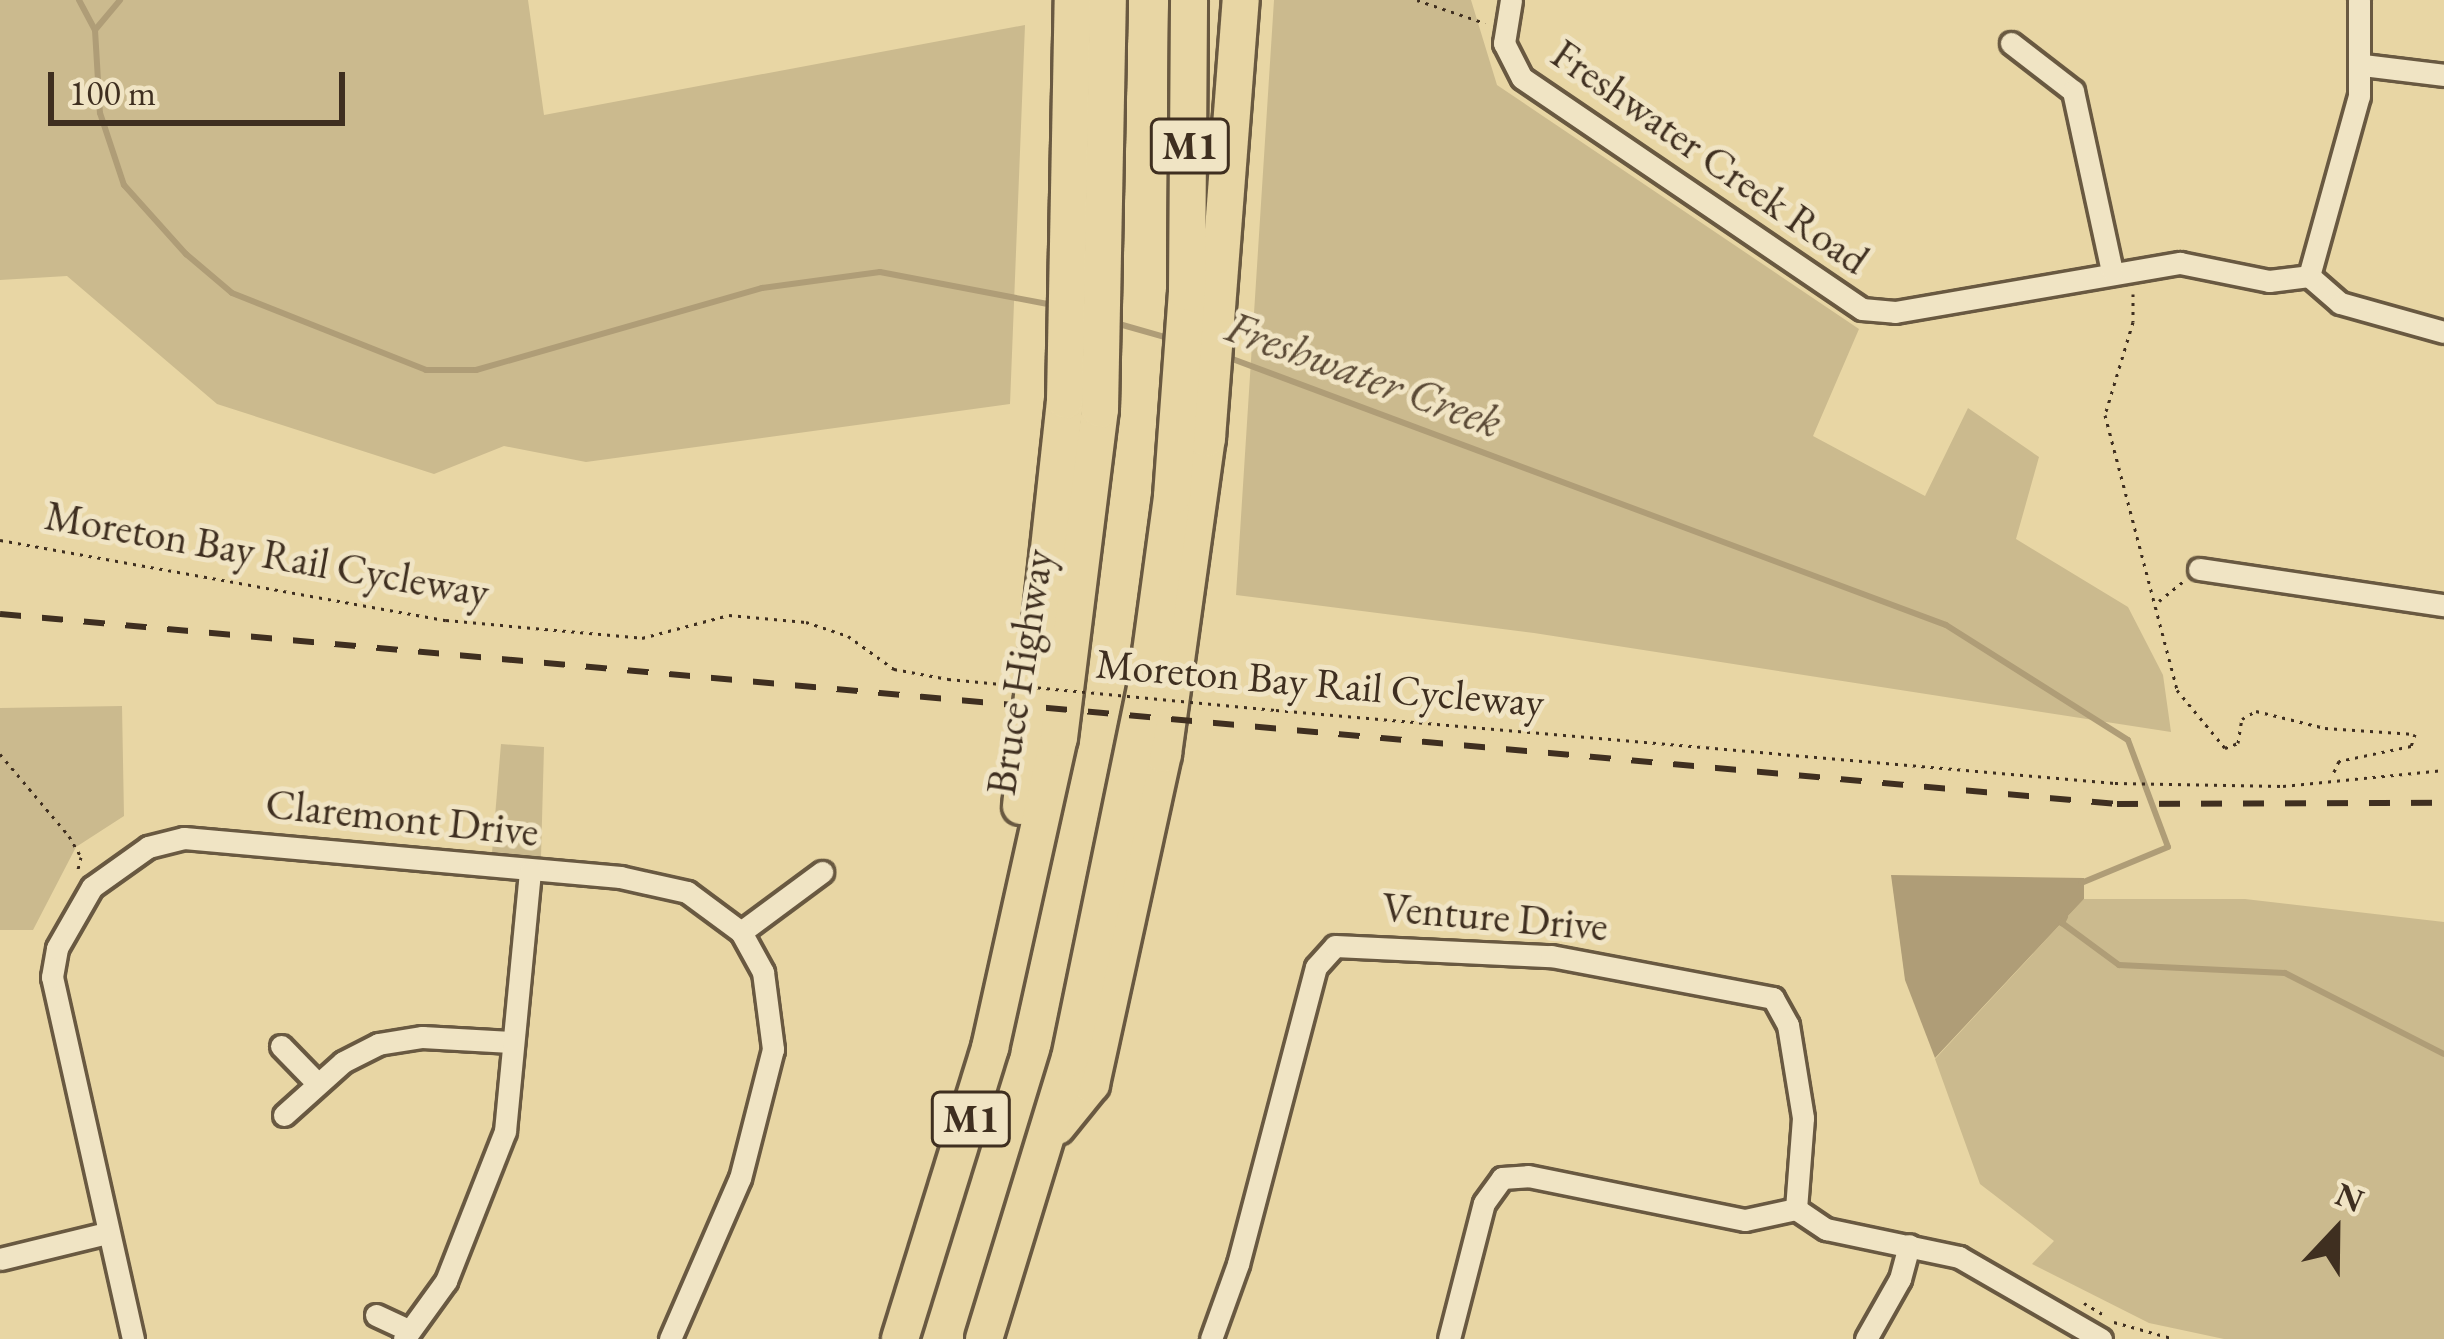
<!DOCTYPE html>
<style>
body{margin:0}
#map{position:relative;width:2444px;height:1339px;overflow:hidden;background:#e8d6a4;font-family:"EB Garamond",serif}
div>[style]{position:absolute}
.green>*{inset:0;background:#cbba8e}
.water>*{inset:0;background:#af9d77}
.stream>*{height:6px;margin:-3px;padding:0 3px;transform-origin:3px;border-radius:3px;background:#af9d77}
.path>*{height:3px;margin-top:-1.5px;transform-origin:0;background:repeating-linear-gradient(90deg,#3f2f20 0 3px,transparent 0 9px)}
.roads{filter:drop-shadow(3px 0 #695941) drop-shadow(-3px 0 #695941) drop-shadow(0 3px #695941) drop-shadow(0 -3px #695941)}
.minor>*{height:21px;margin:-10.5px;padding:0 10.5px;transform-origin:10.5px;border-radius:10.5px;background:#f0e4c4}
.motorway>*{height:36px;margin:-18px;padding:0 18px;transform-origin:18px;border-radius:18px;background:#e8d6a4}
.rail>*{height:6px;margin-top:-3px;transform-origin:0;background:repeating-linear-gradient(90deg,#3f2f20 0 21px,transparent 0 42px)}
.path-bridge>*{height:3px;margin-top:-1.5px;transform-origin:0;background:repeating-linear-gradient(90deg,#3f2f20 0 3px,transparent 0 9px)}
span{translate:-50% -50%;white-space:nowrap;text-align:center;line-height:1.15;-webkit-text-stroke:10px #f0e4c4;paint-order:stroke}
.shield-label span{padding:3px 9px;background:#f0e4c4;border:3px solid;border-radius:9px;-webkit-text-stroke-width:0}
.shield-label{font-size:39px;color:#3f2f20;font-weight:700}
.street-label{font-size:42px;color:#3f2f20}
.water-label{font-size:45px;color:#5b4a36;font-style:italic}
.north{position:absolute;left:2276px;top:1171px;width:120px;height:120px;-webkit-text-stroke:9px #f0e4c4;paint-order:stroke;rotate:22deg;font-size:33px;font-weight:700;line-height:48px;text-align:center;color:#3f2f20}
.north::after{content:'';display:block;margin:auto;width:42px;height:54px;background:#3f2f20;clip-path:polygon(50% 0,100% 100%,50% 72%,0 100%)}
.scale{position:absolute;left:48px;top:72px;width:297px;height:54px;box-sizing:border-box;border:6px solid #3f2f20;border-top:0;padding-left:15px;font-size:36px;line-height:42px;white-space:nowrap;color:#3f2f20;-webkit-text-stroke:9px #f0e4c4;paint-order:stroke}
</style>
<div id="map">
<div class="green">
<div style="clip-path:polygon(0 0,528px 0,544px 115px,1025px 25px,1010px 404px,586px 462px,504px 446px,434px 474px,217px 404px,67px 276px,0 280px)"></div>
<div style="clip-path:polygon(1274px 0,1471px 0,1497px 85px,1859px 329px,1813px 436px,1925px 496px,1968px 408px,2039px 457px,2016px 539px,2128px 607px,2163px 675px,2171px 732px,1534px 633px,1236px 595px)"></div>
<div style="clip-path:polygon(122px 706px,124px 816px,76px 847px,33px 930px,0 930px,0 708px)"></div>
<div style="clip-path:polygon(501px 744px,544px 747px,541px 857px,492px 853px)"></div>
<div style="clip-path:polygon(2084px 899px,2245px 899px,2444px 922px,2444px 1339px,2224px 1339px,2149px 1323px,2032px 1264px,2054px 1241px,1980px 1184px,1935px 1059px)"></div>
</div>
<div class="water">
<div style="clip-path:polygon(1891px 875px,2084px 878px,2084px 899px,1935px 1058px,1905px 980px)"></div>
</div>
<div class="stream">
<div style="left:79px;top:0;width:34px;rotate:62deg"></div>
<div style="left:95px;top:30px;width:83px;rotate:86.6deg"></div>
<div style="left:100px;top:113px;width:76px;rotate:71.6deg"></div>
<div style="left:124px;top:185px;width:93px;rotate:48.1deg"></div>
<div style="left:186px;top:254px;width:60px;rotate:40.3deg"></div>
<div style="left:232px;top:293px;width:209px;rotate:21.6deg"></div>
<div style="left:426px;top:370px;width:50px"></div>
<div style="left:476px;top:370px;width:298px;rotate:-16deg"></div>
<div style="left:762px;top:288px;width:119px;rotate:-7.7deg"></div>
<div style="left:880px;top:272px;width:176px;rotate:10.8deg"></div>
<div style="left:95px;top:30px;width:39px;rotate:-50deg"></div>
<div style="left:1112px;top:322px;width:58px;rotate:15.9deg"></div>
<div style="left:1227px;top:357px;width:767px;rotate:20.44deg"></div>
<div style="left:1946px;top:625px;width:215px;rotate:32.3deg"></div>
<div style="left:2128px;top:740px;width:114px;rotate:69.5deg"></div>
<div style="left:2168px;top:847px;width:94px;rotate:157.5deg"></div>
<div style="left:2065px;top:917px;width:7px;rotate:117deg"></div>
<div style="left:2062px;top:923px;width:71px;rotate:36.4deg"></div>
<div style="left:2119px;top:965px;width:166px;rotate:2.8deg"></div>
<div style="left:2285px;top:973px;width:178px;rotate:27deg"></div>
</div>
<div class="path">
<div style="left:1417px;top:0;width:72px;rotate:18.7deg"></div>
<div style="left:2133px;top:294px;width:28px;rotate:90deg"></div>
<div style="left:2133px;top:322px;width:97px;rotate:106.8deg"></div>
<div style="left:2105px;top:415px;width:284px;rotate:75.3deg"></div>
<div style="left:2177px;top:690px;width:75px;rotate:50.4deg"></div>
<div style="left:2225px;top:748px;width:14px;rotate:-21deg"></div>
<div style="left:2238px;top:743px;width:24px;rotate:-81deg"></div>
<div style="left:2242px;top:719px;width:16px;rotate:-30deg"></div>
<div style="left:2256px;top:711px;width:71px;rotate:13.8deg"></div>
<div style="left:2325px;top:728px;width:90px;rotate:3.8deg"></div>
<div style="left:2415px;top:734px;width:13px;rotate:108deg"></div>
<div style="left:2411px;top:746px;width:74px;rotate:168.2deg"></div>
<div style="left:2339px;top:761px;width:17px;rotate:115deg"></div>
<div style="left:0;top:540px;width:453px;rotate:10.2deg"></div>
<div style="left:446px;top:620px;width:197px;rotate:5.2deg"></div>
<div style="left:642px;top:638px;width:90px;rotate:-14.8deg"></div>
<div style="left:729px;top:615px;width:77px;rotate:5.2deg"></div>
<div style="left:806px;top:622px;width:44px;rotate:18.4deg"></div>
<div style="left:848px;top:636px;width:57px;rotate:35.7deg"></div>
<div style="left:894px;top:669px;width:55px;rotate:10.5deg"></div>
<div style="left:2159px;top:601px;width:32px;rotate:-39deg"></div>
<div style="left:1276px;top:710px;width:842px;rotate:4.97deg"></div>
<div style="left:2115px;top:783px;width:168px;rotate:1deg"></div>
<div style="left:2283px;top:786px;width:162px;rotate:-5.7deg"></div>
<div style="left:0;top:754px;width:107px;rotate:49.9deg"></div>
<div style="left:69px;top:836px;width:24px;rotate:60deg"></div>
<div style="left:81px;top:857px;width:16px;rotate:104deg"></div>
<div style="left:2084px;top:1303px;width:26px;rotate:31deg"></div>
<div style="left:2114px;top:1322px;width:63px;rotate:15.6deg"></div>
</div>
<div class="roads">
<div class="minor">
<div style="left:1511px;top:0;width:44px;rotate:99.2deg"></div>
<div style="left:1504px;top:43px;width:39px;rotate:63deg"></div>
<div style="left:1522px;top:78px;width:411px;rotate:34.2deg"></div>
<div style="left:1862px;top:309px;width:33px;rotate:5deg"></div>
<div style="left:1895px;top:312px;width:289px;rotate:-9.8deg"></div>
<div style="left:2180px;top:263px;width:91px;rotate:11.4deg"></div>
<div style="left:2269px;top:281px;width:40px;rotate:-7.1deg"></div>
<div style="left:2309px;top:276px;width:41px;rotate:41.1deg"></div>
<div style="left:2340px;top:303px;width:108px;rotate:15.6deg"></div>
<div style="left:2011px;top:43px;width:78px;rotate:37.7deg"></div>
<div style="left:2073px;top:91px;width:184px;rotate:77.8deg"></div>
<div style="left:2363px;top:65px;width:82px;rotate:7deg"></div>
<div style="left:2309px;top:276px;width:187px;rotate:-74.5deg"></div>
<div style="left:2359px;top:96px;width:96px;rotate:-90deg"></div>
<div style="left:2199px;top:569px;width:248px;rotate:8.4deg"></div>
<div style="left:741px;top:932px;width:101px;rotate:-36.5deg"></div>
<div style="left:281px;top:1046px;width:52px;rotate:45.8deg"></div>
<div style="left:284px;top:1115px;width:79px;rotate:-41.9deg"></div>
<div style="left:343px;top:1062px;width:39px;rotate:-27deg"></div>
<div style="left:378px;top:1044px;width:45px;rotate:-9deg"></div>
<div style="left:422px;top:1037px;width:89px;rotate:3.2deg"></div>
<div style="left:1796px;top:1209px;width:36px;rotate:34deg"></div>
<div style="left:1826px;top:1229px;width:136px;rotate:11.9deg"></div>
<div style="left:1959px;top:1257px;width:164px;rotate:30deg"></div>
<div style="left:0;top:1259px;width:110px;rotate:-13.7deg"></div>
<div style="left:376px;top:1315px;width:35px;rotate:25deg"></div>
<div style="left:133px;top:1339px;width:371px;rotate:-102.6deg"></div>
<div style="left:52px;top:977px;width:29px;rotate:-80deg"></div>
<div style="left:57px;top:948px;width:70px;rotate:-60.2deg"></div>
<div style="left:92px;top:887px;width:69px;rotate:-35.5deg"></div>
<div style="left:148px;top:847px;width:37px;rotate:-14deg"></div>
<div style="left:184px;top:838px;width:438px;rotate:5.1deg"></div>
<div style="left:620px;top:877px;width:69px;rotate:12.6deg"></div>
<div style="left:687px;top:892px;width:67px;rotate:36.5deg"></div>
<div style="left:741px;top:932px;width:46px;rotate:61.2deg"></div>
<div style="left:763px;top:972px;width:78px;rotate:82.6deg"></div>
<div style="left:773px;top:1049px;width:133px;rotate:104.3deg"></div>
<div style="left:740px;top:1178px;width:176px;rotate:113.5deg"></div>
<div style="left:404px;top:1339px;width:72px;rotate:-54.1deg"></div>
<div style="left:446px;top:1281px;width:161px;rotate:-68.5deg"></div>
<div style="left:505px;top:1131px;width:261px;rotate:-84.5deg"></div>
<div style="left:1211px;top:1339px;width:80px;rotate:-70.2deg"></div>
<div style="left:1238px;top:1264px;width:307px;rotate:-75.3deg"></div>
<div style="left:1316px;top:967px;width:28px;rotate:-48deg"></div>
<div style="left:1335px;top:946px;width:216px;rotate:2.7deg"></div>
<div style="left:1551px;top:956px;width:226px;rotate:10.7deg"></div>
<div style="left:1773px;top:998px;width:31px;rotate:61deg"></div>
<div style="left:1788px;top:1025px;width:94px;rotate:80.8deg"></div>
<div style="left:1803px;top:1118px;width:91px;rotate:94.4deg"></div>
<div style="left:1449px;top:1339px;width:140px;rotate:-75.6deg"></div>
<div style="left:1484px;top:1203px;width:31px;rotate:-54deg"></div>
<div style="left:1502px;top:1178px;width:26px;rotate:-4deg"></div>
<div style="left:1528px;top:1176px;width:221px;rotate:11.5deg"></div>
<div style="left:1745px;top:1220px;width:52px;rotate:-12.2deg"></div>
<div style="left:1866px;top:1339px;width:69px;rotate:-60.5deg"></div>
<div style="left:1900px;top:1279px;width:35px;rotate:-75deg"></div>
</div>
<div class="motorway">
<div style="left:1021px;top:806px;width:408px;rotate:-83.8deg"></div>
<div style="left:1065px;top:400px;width:400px;rotate:-88.9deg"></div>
<div style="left:1057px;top:1126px;width:54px;rotate:-51deg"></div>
<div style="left:1091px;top:1084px;width:338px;rotate:-77.7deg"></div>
<div style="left:1163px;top:754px;width:319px;rotate:-82.1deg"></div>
<div style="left:1207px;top:438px;width:439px;rotate:-85.6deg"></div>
<div style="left:900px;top:1339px;width:305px;rotate:-72.8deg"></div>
<div style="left:990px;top:1048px;width:318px;rotate:-77.5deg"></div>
<div style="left:1059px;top:738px;width:332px;rotate:-82.9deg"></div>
<div style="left:1100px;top:409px;width:409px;rotate:-88.9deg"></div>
<div style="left:984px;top:1339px;width:294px;rotate:-73deg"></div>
<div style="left:1070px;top:1058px;width:384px;rotate:-78.4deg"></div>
<div style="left:1147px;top:682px;width:188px;rotate:-82.3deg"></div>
<div style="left:1172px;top:496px;width:205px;rotate:-85.8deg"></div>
<div style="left:1187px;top:292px;width:292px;rotate:-89.6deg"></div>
</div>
</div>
<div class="rail">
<div style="left:0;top:614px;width:2126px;rotate:5.13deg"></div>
<div style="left:2117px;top:804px;width:327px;rotate:-0.2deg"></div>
</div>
<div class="path-bridge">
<div style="left:948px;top:679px;width:329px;rotate:5.4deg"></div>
</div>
<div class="shield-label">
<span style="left:1190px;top:146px">M1</span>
<span style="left:971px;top:1119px">M1</span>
</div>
<div class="street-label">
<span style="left:1710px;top:157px;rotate:35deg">Freshwater Creek Road</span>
<span style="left:267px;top:554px;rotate:10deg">Moreton Bay Rail Cycleway</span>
<span style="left:1020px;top:672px;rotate:-81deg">Bruce Highway</span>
<span style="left:1320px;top:683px;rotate:5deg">Moreton Bay Rail Cycleway</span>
<span style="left:402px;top:818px;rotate:6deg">Claremont Drive</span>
<span style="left:1495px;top:917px;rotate:5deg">Venture Drive</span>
</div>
<div class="water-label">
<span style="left:1364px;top:374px;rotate:20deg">Freshwater Creek</span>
</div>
<div class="north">N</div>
<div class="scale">100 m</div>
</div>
